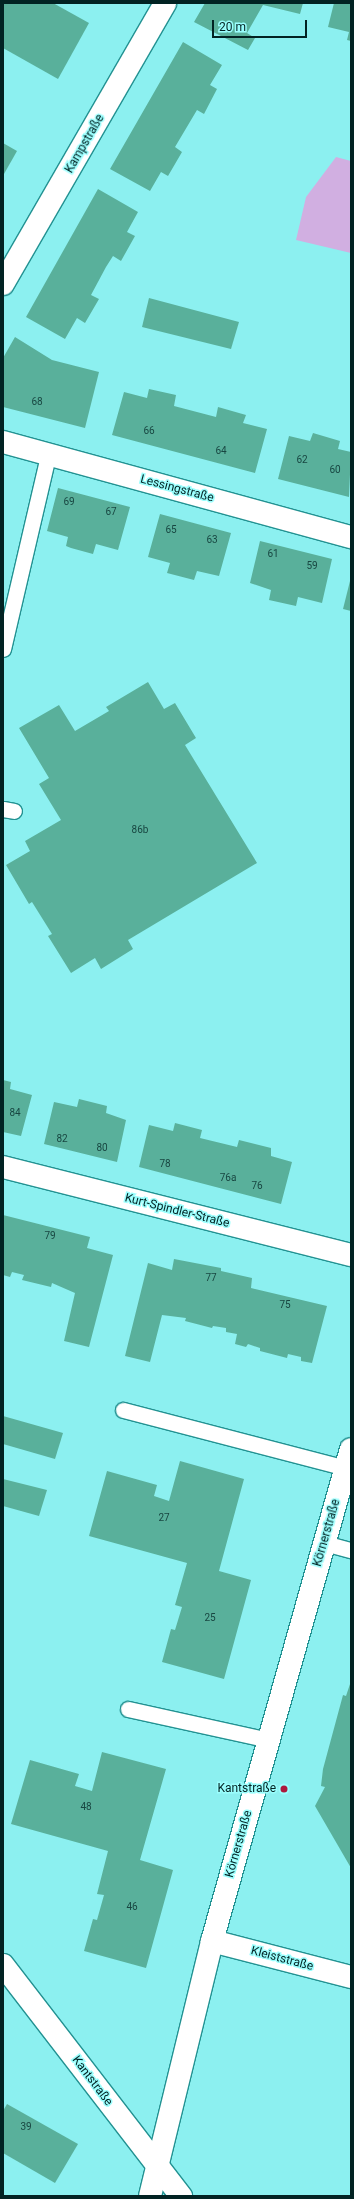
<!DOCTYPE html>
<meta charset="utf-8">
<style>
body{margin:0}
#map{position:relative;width:354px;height:2199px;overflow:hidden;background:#8cf0f0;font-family:Roboto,sans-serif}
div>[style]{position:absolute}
.green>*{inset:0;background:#d1afe1}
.building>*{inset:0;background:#59b09b}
.roads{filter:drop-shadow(1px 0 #239292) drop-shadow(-1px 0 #239292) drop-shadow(0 1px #239292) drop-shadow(0 -1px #239292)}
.lane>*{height:15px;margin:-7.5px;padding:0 7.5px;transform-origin:7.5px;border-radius:7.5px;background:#fff}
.street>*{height:22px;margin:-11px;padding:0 11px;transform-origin:11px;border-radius:11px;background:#fff}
.secondary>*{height:22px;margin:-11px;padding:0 11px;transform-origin:11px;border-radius:11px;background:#fff}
.dots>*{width:11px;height:11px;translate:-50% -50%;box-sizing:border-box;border:2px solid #9afefd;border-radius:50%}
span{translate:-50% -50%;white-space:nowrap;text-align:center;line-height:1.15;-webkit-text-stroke:3px #9afefd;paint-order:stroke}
.number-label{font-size:10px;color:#184641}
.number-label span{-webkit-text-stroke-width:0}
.street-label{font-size:12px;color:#022323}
.poi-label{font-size:12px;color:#022323}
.right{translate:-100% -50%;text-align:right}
.frame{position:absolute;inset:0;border:4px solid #022323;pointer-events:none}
.scale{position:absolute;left:212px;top:20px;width:95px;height:18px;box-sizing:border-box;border:2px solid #022323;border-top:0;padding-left:5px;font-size:12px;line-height:14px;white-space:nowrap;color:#022323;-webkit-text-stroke:3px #9afefd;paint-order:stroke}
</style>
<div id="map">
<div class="green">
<div style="clip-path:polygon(336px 157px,351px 161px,351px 253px,296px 240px,306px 197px)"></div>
</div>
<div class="building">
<div style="clip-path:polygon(3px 3px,53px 3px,89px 23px,58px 79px,3px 48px)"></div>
<div style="clip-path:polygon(205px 3px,303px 3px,300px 14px,263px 5px,247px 33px,255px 38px,248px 50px,194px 22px)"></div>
<div style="clip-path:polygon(334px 3px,351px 3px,351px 41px,347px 40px,349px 32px,328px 27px)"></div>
<div style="clip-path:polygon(183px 42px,222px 65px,210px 85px,217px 89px,204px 114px,197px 110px,175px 147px,182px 152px,168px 176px,161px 172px,150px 191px,110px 169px)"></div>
<div style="clip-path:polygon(3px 143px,17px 151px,4px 174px,3px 174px)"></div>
<div style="clip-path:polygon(98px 189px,138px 212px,127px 232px,135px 236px,121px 261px,113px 256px,106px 267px,91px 295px,99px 299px,85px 323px,77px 318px,65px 339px,26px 317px)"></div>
<div style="clip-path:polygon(149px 298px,239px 322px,231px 349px,142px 327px)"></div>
<div style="clip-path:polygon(15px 337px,52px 360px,99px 372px,85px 428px,3px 407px,3px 358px)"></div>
<div style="clip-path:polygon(149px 389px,176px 395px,174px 406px,216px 417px,218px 407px,246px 415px,243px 423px,267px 429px,255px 473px,112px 435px,124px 392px,147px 398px)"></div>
<div style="clip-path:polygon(313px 433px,340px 441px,338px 449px,351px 452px,349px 497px,278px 479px,289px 436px,310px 441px)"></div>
<div style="clip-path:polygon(58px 488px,130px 507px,118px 550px,96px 544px,93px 554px,71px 548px,66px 546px,68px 537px,47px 531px)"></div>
<div style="clip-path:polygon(160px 514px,231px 533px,219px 576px,197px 571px,194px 580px,167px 573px,170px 563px,148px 557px)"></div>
<div style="clip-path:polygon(260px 541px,332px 559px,322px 603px,298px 597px,296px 606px,269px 600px,271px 590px,250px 583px)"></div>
<div style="clip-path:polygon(350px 581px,351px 581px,351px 611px,343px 609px)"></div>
<div style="clip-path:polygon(148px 682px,164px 709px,175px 703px,196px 738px,185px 745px,257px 863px,128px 940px,133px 949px,101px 969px,95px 958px,71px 973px,48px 936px,52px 934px,32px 902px,29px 904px,6px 865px,30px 851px,25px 841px,61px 820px,39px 784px,49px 778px,19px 728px,59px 705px,75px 731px,109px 711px,106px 707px)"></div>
<div style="clip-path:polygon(3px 1080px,11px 1082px,10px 1089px,32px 1095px,21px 1136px,3px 1132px)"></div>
<div style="clip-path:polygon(79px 1099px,107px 1106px,106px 1113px,126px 1120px,117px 1162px,44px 1144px,54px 1102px,77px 1107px)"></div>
<div style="clip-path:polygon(175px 1123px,202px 1130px,200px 1138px,237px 1147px,239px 1140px,271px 1148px,271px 1156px,292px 1162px,281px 1204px,139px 1167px,149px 1125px,173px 1131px)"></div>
<div style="clip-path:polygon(3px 1215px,90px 1237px,87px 1248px,113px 1255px,89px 1347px,64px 1341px,75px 1293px,52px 1283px,51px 1287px,22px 1280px,24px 1275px,12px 1272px,10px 1277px,3px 1275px)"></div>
<div style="clip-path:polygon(174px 1259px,221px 1268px,221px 1271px,252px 1278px,251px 1288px,327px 1306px,312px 1363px,301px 1361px,301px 1357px,288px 1354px,287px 1358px,260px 1351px,260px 1348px,248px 1344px,246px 1347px,235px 1344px,237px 1334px,226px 1332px,226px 1328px,213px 1326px,212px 1328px,185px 1321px,186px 1318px,162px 1315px,150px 1362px,125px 1356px,148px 1263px,172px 1270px)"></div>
<div style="clip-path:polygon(3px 1416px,63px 1433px,55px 1459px,3px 1444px)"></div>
<div style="clip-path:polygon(180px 1461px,244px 1479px,219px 1571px,251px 1580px,224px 1679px,162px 1662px,171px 1629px,175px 1630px,182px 1607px,175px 1605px,187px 1563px,89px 1536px,107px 1471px,157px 1485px,154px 1496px,169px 1501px)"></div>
<div style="clip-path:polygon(3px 1479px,47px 1490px,39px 1516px,3px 1506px)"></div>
<div style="clip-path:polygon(351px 1681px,351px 1868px,315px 1806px,325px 1787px,321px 1786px,323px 1769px,343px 1695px,346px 1696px)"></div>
<div style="clip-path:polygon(102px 1752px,166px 1769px,140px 1860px,173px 1870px,146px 1968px,84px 1951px,93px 1919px,97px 1920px,104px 1895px,97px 1894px,108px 1851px,11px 1824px,30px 1760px,79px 1774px,75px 1786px,92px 1791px)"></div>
<div style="clip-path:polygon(7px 2104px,78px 2144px,55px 2183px,3px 2153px,3px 2111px)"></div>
</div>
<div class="roads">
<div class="lane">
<div style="left:3px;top:649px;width:199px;rotate:-76.9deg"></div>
<div style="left:3px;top:809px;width:11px;rotate:10deg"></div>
<div style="left:123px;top:1410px;width:230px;rotate:14.6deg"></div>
<div style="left:324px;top:1543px;width:28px;rotate:15deg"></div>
<div style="left:128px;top:1709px;width:144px;rotate:12.4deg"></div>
</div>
<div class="street">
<div style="left:3px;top:442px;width:361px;rotate:15.3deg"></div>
<div style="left:3px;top:1167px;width:359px;rotate:14.2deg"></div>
<div style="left:212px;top:1941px;width:144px;rotate:14.5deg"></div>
<div style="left:3px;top:1965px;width:292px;rotate:52.4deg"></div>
<div style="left:150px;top:2196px;width:262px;rotate:-76.3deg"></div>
<div style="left:212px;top:1941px;width:511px;rotate:-74.22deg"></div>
</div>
<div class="secondary">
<div style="left:3px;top:284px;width:324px;rotate:-60deg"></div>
</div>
</div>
<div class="dots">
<div style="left:284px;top:1789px;background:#ad183c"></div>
</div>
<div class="number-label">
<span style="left:37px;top:402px">68</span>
<span style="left:149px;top:431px">66</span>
<span style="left:221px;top:451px">64</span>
<span style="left:302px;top:460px">62</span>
<span style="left:335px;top:470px">60</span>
<span style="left:69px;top:502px">69</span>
<span style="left:111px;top:512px">67</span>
<span style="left:171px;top:530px">65</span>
<span style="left:212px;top:540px">63</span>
<span style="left:273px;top:554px">61</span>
<span style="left:312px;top:566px">59</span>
<span style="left:140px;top:830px">86b</span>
<span style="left:15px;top:1113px">84</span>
<span style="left:62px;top:1139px">82</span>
<span style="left:102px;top:1148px">80</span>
<span style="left:165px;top:1164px">78</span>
<span style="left:228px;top:1178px">76a</span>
<span style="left:257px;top:1186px">76</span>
<span style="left:50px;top:1236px">79</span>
<span style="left:211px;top:1278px">77</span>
<span style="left:285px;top:1305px">75</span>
<span style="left:164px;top:1518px">27</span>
<span style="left:210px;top:1618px">25</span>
<span style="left:86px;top:1807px">48</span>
<span style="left:132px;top:1907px">46</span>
<span style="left:26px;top:2127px">39</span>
</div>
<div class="street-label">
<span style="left:85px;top:144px;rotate:-60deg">Kampstraße</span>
<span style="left:177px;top:489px;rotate:15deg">Lessingstraße</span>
<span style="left:177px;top:1211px;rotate:14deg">Kurt-Spindler-Straße</span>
<span style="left:327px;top:1533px;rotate:-74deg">Körnerstraße</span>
<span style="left:239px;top:1844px;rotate:-74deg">Körnerstraße</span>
<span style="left:282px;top:1959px;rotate:15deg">Kleiststraße</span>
<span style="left:92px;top:2081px;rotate:53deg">Kantstraße</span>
</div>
<div class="poi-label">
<span class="right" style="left:276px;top:1789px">Kantstraße</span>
</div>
<div class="frame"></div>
<div class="scale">20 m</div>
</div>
